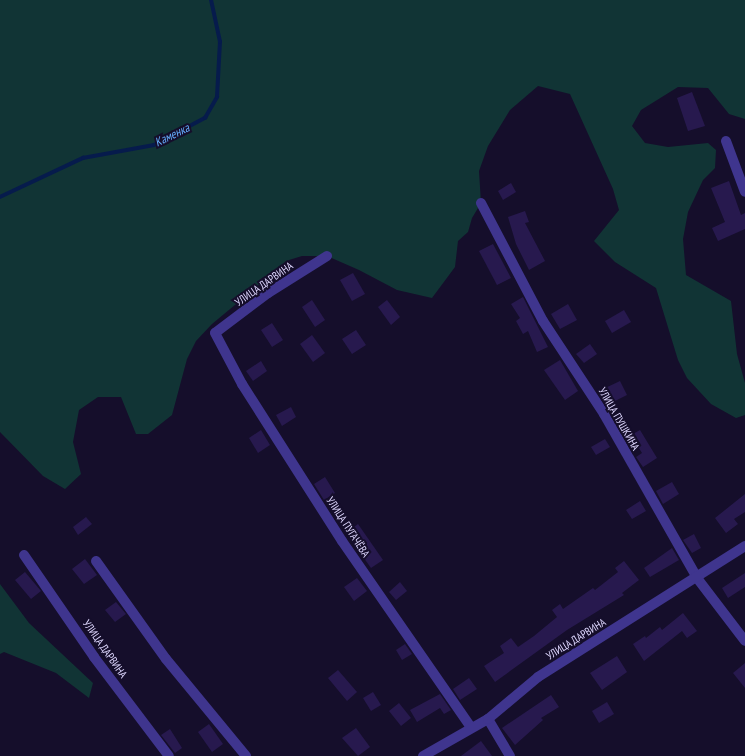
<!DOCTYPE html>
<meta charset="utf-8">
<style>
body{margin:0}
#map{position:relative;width:745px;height:756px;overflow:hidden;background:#150e2b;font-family:"PT Sans Narrow",sans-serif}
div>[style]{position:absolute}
.green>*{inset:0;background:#113435}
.stream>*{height:3.5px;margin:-1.75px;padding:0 1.75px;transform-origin:1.75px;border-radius:1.75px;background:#061b4c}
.building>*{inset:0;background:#27194e}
.street>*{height:10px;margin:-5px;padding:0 5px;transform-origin:5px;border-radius:5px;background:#3f358e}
span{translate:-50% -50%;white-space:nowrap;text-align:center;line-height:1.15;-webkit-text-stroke:4px #150e2b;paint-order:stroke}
.street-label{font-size:11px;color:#dfd8ff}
.water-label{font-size:12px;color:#66aeff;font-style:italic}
</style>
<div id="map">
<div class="green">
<div style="clip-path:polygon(0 0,745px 0,745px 119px,729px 114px,708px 88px,678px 87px,641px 110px,632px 126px,645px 143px,668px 147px,708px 143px,716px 150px,715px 168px,703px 180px,688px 212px,683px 239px,686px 275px,731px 301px,737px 354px,745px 383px,745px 415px,736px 418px,711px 404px,687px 378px,678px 360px,656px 288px,615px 262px,594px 241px,619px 210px,613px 189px,570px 94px,538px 86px,510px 110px,488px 146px,479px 171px,481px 203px,472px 218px,468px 232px,458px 241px,455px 267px,432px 298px,397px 290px,359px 270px,327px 256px,302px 256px,289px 260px,212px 324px,196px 341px,187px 359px,172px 415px,148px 434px,136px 434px,121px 397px,98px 397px,79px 410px,73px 442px,81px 474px,65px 489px,43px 476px,0 432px)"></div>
<div style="clip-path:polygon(0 584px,29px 623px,93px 683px,89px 698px,56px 673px,4px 652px,0 654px)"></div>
</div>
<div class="stream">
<div style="left:0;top:197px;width:92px;rotate:-25.2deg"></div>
<div style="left:83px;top:158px;width:72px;rotate:-10.4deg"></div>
<div style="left:154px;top:145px;width:58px;rotate:-27.9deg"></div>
<div style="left:205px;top:118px;width:24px;rotate:-60deg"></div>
<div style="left:217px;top:97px;width:55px;rotate:-86.9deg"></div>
<div style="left:220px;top:42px;width:43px;rotate:-102.1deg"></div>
</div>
<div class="building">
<div style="clip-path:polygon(692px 92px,705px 126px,688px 131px,677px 98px)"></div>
<div style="clip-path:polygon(729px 181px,741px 215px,745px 213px,745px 229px,718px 241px,712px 228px,725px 222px,711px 188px)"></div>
<div style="clip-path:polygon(511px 183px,516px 192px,503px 200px,498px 191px)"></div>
<div style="clip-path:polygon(525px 211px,529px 222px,525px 223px,545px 261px,529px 270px,516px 244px,508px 217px)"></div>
<div style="clip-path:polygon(493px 244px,511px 278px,497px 285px,479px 251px)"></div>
<div style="clip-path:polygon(353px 273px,365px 294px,352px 301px,340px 280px)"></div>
<div style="clip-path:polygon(523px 297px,548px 347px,537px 352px,528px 331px,523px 334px,516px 321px,520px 318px,511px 304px)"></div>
<div style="clip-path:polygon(312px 300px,325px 320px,315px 327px,302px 307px)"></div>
<div style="clip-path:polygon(387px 300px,400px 317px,391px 325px,378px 307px)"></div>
<div style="clip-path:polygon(568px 304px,577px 320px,560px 329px,551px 314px)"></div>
<div style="clip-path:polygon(624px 310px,631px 322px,612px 333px,605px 321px)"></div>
<div style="clip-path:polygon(272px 323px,283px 340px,272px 347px,261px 330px)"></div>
<div style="clip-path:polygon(356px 330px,366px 345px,352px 354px,342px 339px)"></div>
<div style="clip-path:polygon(312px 335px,325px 353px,313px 362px,300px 344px)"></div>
<div style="clip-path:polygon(590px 344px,597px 354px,584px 363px,576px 354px)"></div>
<div style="clip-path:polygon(560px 360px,578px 391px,565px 400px,544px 370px)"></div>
<div style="clip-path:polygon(261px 361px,267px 371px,253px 381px,246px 371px)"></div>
<div style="clip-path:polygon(620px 381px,627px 395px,609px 404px,601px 390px)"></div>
<div style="clip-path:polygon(291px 407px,296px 417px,282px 426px,276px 415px)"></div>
<div style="clip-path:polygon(261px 430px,270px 445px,258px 453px,249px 438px)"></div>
<div style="clip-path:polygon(640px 430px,657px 458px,643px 467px,636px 457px,642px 453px,631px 435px)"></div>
<div style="clip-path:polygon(605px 439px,610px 447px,596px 455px,591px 447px)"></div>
<div style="clip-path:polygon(325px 477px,335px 493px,324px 500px,314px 484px)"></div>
<div style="clip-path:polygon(672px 482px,679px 494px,663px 504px,656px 491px)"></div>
<div style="clip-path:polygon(745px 494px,745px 512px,734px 519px,738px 524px,726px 533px,715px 518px)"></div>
<div style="clip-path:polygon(640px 501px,646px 511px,632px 519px,626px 510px)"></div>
<div style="clip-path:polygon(86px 517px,92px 524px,78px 535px,73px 527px)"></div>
<div style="clip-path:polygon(358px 524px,383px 560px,371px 568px,346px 533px)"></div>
<div style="clip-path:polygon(694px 534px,701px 548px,692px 553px,683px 540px)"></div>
<div style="clip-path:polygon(672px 548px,679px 560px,650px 577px,644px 568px)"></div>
<div style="clip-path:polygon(85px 559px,97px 575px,84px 584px,72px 569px)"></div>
<div style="clip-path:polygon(624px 561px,639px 580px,622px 593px,624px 595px,567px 630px,495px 682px,484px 666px,504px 653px,500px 646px,511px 638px,518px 647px,534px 636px,557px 617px,552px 610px,560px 604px,563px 609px,593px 588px,595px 590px,618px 572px,615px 568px)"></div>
<div style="clip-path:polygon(25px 572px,41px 591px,31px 599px,15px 580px)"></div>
<div style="clip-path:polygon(745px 573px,745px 587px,728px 598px,722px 588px)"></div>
<div style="clip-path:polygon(357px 578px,367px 591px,354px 601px,344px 587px)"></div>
<div style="clip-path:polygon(400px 582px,407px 591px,396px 600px,389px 592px)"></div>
<div style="clip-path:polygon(116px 602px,126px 614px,115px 622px,105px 610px)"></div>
<div style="clip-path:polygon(683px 613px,697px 631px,687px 638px,682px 631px,644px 661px,633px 644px,645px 636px,646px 638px,660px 627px,662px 630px)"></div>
<div style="clip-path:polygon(405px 644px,412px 654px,402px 660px,396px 650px)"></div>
<div style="clip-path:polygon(617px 656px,627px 672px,602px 690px,590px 673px)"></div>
<div style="clip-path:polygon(745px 663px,745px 688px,733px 673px)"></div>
<div style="clip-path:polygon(338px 670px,357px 692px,347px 701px,328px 678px)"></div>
<div style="clip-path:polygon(469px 678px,477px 689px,460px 700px,453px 689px)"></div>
<div style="clip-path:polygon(373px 692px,381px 705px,371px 711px,363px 698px)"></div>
<div style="clip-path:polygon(440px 694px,451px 710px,444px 714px,440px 708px,417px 722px,410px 710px)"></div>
<div style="clip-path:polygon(551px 695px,559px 707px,541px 718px,543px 720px,515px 745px,502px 728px)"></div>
<div style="clip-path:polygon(607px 702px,614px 714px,599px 723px,592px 711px)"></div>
<div style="clip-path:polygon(399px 703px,411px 718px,401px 726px,389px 711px)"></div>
<div style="clip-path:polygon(209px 724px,223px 744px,212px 752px,198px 732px)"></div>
<div style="clip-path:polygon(356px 728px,370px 747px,358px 756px,342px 738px)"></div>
<div style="clip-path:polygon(170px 729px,182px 748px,175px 753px,161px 735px)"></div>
<div style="clip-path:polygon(481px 741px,492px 756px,461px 756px)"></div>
</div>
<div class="street">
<div style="left:726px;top:141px;width:54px;rotate:69.6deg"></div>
<div style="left:481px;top:203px;width:133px;rotate:62.3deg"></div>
<div style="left:543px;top:321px;width:111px;rotate:56.7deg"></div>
<div style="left:604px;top:414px;width:189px;rotate:60.4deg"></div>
<div style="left:697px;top:578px;width:79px;rotate:52.7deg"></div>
<div style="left:327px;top:256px;width:70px;rotate:147.9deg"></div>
<div style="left:268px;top:293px;width:66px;rotate:143deg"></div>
<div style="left:215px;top:333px;width:58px;rotate:62.1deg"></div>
<div style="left:242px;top:384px;width:186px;rotate:57.5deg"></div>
<div style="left:342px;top:541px;width:226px;rotate:55.3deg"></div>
<div style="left:24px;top:555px;width:124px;rotate:55.5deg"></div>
<div style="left:94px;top:657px;width:124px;rotate:52.9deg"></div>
<div style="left:96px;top:561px;width:120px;rotate:54.5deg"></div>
<div style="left:166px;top:659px;width:126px;rotate:50.5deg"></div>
<div style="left:488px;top:719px;width:43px;rotate:59.3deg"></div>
<div style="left:423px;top:756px;width:75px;rotate:-29.6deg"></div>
<div style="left:488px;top:719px;width:65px;rotate:-40deg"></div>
<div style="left:538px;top:677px;width:245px;rotate:-32.3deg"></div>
</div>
<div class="street-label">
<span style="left:264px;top:284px;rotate:-35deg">УЛИЦА ДАРВИНА</span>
<span style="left:619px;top:419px;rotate:60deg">УЛИЦА ПУШКИНА</span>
<span style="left:348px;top:527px;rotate:57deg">УЛИЦА ПУГАЧЁВА</span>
<span style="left:576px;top:639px;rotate:-32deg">УЛИЦА ДАРВИНА</span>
<span style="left:105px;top:649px;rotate:55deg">УЛИЦА ДАРВИНА</span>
</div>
<div class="water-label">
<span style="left:172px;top:135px;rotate:-26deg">Каменка</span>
</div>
</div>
